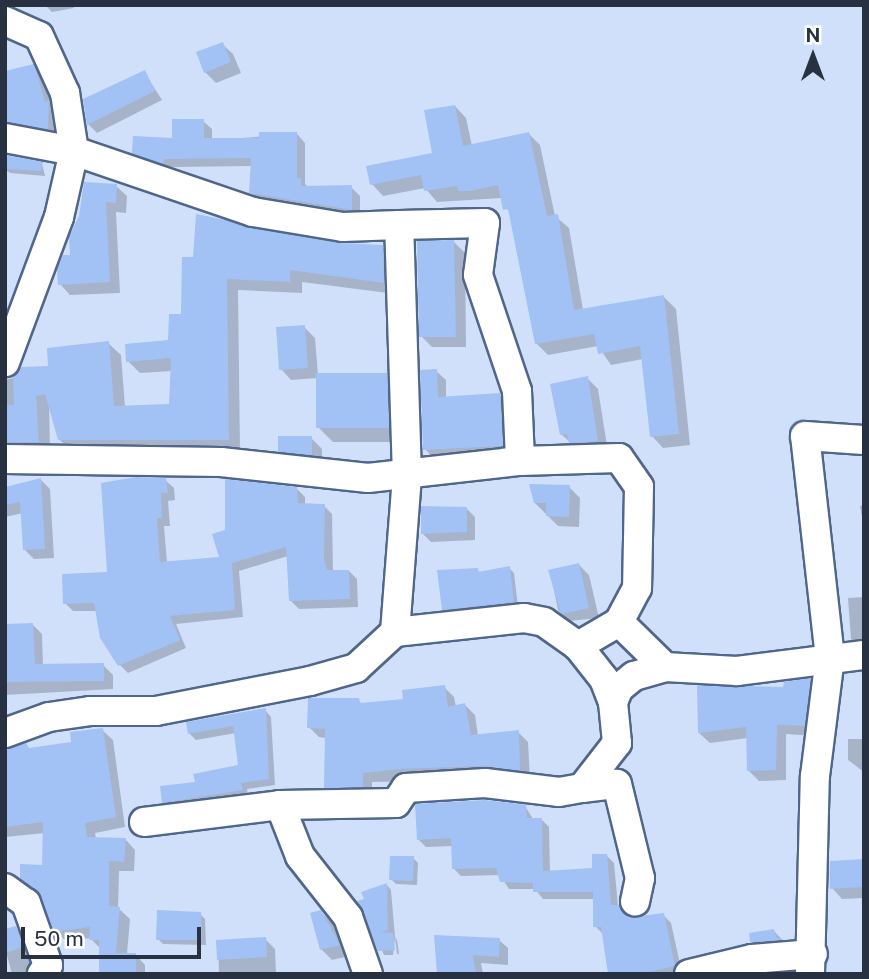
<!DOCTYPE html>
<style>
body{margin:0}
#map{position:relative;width:869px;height:979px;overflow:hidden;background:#d1e0fa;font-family:"Public Sans",sans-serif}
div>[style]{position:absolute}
.shadow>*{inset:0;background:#0003}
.building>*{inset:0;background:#a2c1f5}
.roads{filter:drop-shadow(2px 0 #50668a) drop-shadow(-2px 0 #50668a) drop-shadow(0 2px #50668a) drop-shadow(0 -2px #50668a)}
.minor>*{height:28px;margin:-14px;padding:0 14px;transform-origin:14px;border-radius:14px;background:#fff}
span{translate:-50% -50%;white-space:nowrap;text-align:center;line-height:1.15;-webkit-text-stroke:5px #fff;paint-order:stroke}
.frame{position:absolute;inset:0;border:7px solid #283141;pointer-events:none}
.north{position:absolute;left:778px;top:21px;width:70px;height:70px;-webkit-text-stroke:5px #fff;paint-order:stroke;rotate:0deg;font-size:19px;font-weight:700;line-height:28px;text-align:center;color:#283141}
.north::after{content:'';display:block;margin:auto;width:24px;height:32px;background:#283141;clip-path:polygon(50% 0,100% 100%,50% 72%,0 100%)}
.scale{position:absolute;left:21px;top:927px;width:180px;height:32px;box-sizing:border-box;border:4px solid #283141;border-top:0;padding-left:9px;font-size:21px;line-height:24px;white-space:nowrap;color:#283141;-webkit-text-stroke:5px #fff;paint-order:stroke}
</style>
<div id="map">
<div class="shadow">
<div style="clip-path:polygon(45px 5px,74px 5px,74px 8px,52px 12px)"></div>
<div style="clip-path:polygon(222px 44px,233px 54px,241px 73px,216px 83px,205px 72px)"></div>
<div style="clip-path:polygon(33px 66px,43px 76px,60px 123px,58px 138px,5px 134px,5px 73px)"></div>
<div style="clip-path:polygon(144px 72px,162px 100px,97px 133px,88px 124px)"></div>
<div style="clip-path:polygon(455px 106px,466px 118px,472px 146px,529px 134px,540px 145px,555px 216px,569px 228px,583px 310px,664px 297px,676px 309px,690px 445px,663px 448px,652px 436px,643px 359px,611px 365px,598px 346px,548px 355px,536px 343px,511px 216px,502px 198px,437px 202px,425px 188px,383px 196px,372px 184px,434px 154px)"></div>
<div style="clip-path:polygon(203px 121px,212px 129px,212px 140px,297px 134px,305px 143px,305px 184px,309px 188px,351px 187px,360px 196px,360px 218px,260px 201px,251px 192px,252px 166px,172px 167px,172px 171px,143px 161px,134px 152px,174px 139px)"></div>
<div style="clip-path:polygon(42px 164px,45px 176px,10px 173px,5px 169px)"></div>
<div style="clip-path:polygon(116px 186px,127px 196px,126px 213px,116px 212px,120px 293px,70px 295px,60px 284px,71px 256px)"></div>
<div style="clip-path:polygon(454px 242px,465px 253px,466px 347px,432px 347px,421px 336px)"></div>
<div style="clip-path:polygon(340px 245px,382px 247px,394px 259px,396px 294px,302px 282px,302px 293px,238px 290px,240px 451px,72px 452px,59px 439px,49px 401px,50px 453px,5px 454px,5px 380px,49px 368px,108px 343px,121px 355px,125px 407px,171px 406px,172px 371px,140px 373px,128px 361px,170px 342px,182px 316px,184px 259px)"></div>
<div style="clip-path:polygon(304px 327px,315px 338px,318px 375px,386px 375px,402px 390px,403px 442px,333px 442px,318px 427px,317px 378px,291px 380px,281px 369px)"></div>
<div style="clip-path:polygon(436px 371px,446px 380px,446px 398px,500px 395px,509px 404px,511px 455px,434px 459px,425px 449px)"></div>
<div style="clip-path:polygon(587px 378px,598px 389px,608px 452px,582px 453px,561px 434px)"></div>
<div style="clip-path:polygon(311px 438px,322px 449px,322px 465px,291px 462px,280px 451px)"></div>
<div style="clip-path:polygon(41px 480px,50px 489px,54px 558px,34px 559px,25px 550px,23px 513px,5px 517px,5px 488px)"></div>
<div style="clip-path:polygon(165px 480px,174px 488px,175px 500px,168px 501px,170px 526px,164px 526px,167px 563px,221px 559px,227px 531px,297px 489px,305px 497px,305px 505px,324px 506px,332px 514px,333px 572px,349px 571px,357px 579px,358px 607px,299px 609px,291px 601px,288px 556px,239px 571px,243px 617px,176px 624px,186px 648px,128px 673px,120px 665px,97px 611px,73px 611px,65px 603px,109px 574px)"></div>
<div style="clip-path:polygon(569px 487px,580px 498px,579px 527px,558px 526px,535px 503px)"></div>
<div style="clip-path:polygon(864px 505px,864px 527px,860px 506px)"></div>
<div style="clip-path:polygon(467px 509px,475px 517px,475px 540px,431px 542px,423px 534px)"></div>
<div style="clip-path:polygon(579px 565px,589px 575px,599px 618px,569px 621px,558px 610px,550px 571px)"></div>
<div style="clip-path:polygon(509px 568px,514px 573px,518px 607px,449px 614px,444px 609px,477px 570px,481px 573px)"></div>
<div style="clip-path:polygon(864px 597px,864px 652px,863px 652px,851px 639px,848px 598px)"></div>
<div style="clip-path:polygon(33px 625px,42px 634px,43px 666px,103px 665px,113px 675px,113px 689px,5px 695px,5px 626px)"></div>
<div style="clip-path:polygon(810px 680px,820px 691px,815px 736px,786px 734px,786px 780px,759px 781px,749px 771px,748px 738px,710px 743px,699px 733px)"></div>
<div style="clip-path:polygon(444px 687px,454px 697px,456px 707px,465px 705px,475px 715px,478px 736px,518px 732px,528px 742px,530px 779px,372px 782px,372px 796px,336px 797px,326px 787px,326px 738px,319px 737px,309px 727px,358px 700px,362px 704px,405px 700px)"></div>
<div style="clip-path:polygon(265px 710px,271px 717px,275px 785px,247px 789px,248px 796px,170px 809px,163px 802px,240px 766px,236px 733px,196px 740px,189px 733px)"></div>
<div style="clip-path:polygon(102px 730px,113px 740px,125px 827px,95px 833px,96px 839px,125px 839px,135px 850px,134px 871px,119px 871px,118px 908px,130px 919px,127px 954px,135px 954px,145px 965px,145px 974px,101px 974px,101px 949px,90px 938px,66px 941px,55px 931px,44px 866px,45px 833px,5px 837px,5px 761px,30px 749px,73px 744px)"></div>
<div style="clip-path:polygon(848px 739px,864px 739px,864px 772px,848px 760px)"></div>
<div style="clip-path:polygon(525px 806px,533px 819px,541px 819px,549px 827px,550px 872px,594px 869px,606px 855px,614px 863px,618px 906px,632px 919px,663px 915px,671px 923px,682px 973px,610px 974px,603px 934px,595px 926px,594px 899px,543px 899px,535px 889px,509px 889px,500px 875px,461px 876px,453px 868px,453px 846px,426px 847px,419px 840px)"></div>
<div style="clip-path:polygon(413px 858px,418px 863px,417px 885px,396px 884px,391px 879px)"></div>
<div style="clip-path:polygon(864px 861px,864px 898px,842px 899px,832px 888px)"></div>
<div style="clip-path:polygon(387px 885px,391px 890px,395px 937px,393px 955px,384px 955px,359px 902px)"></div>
<div style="clip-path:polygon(321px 912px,332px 923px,349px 956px,332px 960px,321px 949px)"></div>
<div style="clip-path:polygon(200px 914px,205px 919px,206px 945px,163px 944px,158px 939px)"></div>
<div style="clip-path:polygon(16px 928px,26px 938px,39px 974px,12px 974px,5px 948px)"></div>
<div style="clip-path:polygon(774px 931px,786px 944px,757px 947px,752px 942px)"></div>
<div style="clip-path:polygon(395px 937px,397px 940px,399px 954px,397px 954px)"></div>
<div style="clip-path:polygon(265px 939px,275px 949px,276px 974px,219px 974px,218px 942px)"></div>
<div style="clip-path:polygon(499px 940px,508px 948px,508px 965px,481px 963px,483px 974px,439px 974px)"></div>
</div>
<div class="building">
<div style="clip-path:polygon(223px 42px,231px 62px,204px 73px,196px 52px)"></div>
<div style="clip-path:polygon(34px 64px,45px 102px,49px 100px,48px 129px,5px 122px,5px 71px)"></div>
<div style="clip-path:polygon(145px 70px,155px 91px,87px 125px,83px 99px)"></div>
<div style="clip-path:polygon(455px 105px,463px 146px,529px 132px,547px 216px,558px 214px,574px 310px,664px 295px,679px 434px,650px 437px,640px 346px,598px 354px,594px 334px,535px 344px,508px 209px,503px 210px,498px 185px,470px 191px,458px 191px,457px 186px,424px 191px,421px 175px,370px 185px,366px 166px,432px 153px,424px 110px)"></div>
<div style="clip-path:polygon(172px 119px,204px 119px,204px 138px,259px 138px,259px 132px,297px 132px,297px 178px,301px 178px,301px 186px,352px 185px,352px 210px,249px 193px,251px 158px,164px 159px,163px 164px,132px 153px,133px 136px,172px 138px)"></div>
<div style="clip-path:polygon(5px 155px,43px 162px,41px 171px,5px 169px)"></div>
<div style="clip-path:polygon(84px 182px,117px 184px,116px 203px,106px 202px,110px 282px,58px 285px,57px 269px,63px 255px,70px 255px,69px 237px,79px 216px)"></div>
<div style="clip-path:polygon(196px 214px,340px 243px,383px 245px,384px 283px,290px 270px,290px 282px,227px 279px,229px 440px,58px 440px,45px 394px,36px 396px,39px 442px,5px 442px,5px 405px,14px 405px,13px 376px,21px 367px,48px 366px,47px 348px,109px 341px,114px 406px,169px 404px,171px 358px,126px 362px,125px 344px,168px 340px,169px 314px,181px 314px,182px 257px,193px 257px)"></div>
<div style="clip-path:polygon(454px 240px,456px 337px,419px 337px,417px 241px)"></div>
<div style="clip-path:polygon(305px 325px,308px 368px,279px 370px,276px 327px)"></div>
<div style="clip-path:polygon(437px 369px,438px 397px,500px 393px,503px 446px,423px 450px,420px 370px)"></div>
<div style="clip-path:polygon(316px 373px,387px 373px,389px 428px,316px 428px)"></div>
<div style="clip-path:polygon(588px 376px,598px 441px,569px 443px,567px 434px,560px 435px,550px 384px)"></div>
<div style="clip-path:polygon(278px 436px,312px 436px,312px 455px,278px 452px)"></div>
<div style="clip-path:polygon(136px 477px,166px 478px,168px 493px,161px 493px,162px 518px,157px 518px,160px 562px,219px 557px,212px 534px,225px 530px,225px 479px,297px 487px,298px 503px,325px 504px,324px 558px,327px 570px,349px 570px,350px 599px,289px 601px,286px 547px,232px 563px,235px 610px,170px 616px,180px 640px,118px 666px,100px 638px,94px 603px,63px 604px,62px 574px,107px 572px,101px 483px)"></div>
<div style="clip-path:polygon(41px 478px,45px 549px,23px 550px,20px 502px,5px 505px,5px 487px)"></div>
<div style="clip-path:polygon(529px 484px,570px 485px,569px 517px,546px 516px,546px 503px,534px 503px)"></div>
<div style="clip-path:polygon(421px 506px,467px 507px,467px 532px,421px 534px)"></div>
<div style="clip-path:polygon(579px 563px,589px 608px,561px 614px,548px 570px)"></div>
<div style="clip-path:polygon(510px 566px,514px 602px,442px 610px,437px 570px,478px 568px,478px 572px)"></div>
<div style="clip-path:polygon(33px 623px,35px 664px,104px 663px,104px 681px,5px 682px,5px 624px)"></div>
<div style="clip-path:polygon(811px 678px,805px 726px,777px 725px,776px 770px,747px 771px,746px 727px,698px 733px,697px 685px,783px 687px,784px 682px)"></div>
<div style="clip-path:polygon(445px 685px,448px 707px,465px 703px,471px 735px,519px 730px,520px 771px,484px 766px,400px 769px,363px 773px,363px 787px,324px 788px,325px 729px,307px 728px,308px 698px,359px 698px,360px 703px,403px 699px,402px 690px)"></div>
<div style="clip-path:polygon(266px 708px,269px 779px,241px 783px,243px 790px,162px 803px,160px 786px,195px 782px,193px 774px,238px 765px,233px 726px,188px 734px,186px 722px)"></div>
<div style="clip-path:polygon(103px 728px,116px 817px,85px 823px,87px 837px,126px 838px,124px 862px,109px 861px,109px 906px,120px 907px,116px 953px,136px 953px,136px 974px,99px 974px,99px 940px,89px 940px,90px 927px,54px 932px,41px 897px,20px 878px,20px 864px,42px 865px,43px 822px,5px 827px,5px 749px,26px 743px,29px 748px,71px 742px,70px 732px)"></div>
<div style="clip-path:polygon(485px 800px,526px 805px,527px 818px,542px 818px,543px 871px,592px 868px,592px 854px,607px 854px,611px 905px,619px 905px,632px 917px,664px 913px,675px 966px,641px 974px,608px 974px,601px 927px,593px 927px,593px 892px,533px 892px,533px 883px,500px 882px,496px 868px,452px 869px,451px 838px,417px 840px,415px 804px)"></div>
<div style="clip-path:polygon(390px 856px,414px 856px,413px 881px,389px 880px)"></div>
<div style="clip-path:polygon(864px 859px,864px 887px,830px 889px,830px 861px)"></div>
<div style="clip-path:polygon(387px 883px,388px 930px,381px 932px,393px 933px,395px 950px,378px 951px,357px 901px,364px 899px,361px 892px)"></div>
<div style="clip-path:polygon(157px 910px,201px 912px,202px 940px,156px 940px)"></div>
<div style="clip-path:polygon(321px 910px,340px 945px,320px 950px,310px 913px)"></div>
<div style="clip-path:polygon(16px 926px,24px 947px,5px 953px,5px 929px)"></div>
<div style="clip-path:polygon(774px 929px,776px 937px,784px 940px,750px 942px,749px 933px)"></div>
<div style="clip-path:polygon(434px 935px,500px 938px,499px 957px,473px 955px,476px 974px,437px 974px)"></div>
<div style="clip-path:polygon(266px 937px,267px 957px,217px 960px,216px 940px)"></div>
</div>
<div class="roads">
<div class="minor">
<div style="left:5px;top:21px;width:37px;rotate:24deg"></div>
<div style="left:39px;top:36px;width:63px;rotate:65.5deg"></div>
<div style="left:65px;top:93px;width:59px;rotate:81.2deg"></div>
<div style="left:74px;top:151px;width:68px;rotate:102.8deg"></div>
<div style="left:59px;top:217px;width:155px;rotate:110.4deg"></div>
<div style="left:5px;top:138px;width:70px;rotate:10.7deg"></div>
<div style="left:74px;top:151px;width:189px;rotate:18.8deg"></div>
<div style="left:253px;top:212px;width:91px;rotate:9.5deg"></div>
<div style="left:343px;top:227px;width:56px;rotate:-2deg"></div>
<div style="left:5px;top:459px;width:216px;rotate:0.8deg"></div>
<div style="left:221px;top:462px;width:148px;rotate:6.2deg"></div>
<div style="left:368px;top:478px;width:153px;rotate:-6.4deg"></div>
<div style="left:520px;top:461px;width:99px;rotate:-1.7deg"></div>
<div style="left:619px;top:458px;width:35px;rotate:55deg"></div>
<div style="left:639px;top:487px;width:101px;rotate:91.1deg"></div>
<div style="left:637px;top:588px;width:38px;rotate:118deg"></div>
<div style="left:619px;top:622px;width:48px;rotate:149.7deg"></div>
<div style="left:619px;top:622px;width:64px;rotate:44.4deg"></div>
<div style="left:395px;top:632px;width:156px;rotate:-85.6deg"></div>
<div style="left:407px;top:476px;width:251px;rotate:-91.8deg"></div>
<div style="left:399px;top:225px;width:86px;rotate:-1.3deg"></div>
<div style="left:485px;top:223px;width:52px;rotate:97.7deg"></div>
<div style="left:478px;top:275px;width:122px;rotate:71.4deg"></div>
<div style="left:517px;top:391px;width:70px;rotate:87.5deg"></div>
<div style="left:5px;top:733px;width:47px;rotate:-20deg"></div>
<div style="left:49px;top:717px;width:41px;rotate:-8.3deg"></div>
<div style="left:90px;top:711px;width:66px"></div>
<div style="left:156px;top:711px;width:157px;rotate:-11deg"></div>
<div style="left:310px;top:681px;width:48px;rotate:-15.8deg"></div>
<div style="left:356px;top:668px;width:53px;rotate:-42.7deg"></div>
<div style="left:395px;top:632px;width:130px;rotate:-6.2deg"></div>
<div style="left:524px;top:618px;width:20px;rotate:11deg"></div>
<div style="left:544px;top:622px;width:42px;rotate:35.2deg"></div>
<div style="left:578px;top:646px;width:42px;rotate:51.8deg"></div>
<div style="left:604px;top:679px;width:25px;rotate:69deg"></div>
<div style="left:582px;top:788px;width:35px;rotate:-7deg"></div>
<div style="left:617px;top:784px;width:97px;rotate:76.3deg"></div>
<div style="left:640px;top:878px;width:24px;rotate:102deg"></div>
<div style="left:280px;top:805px;width:55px;rotate:68.6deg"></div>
<div style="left:300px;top:856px;width:78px;rotate:51.8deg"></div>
<div style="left:348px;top:917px;width:60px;rotate:70.7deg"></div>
<div style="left:144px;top:822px;width:137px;rotate:-7.1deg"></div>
<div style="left:280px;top:805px;width:116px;rotate:-1deg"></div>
<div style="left:396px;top:803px;width:18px;rotate:-56deg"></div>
<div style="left:406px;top:788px;width:79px;rotate:-3.6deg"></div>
<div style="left:485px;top:783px;width:75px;rotate:6.9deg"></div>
<div style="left:559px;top:792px;width:23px;rotate:-10deg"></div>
<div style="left:582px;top:788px;width:57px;rotate:-52.1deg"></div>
<div style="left:617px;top:743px;width:41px;rotate:-95.6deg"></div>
<div style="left:613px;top:702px;width:15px;rotate:-67deg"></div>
<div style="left:619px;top:688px;width:19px;rotate:-39deg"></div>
<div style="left:634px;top:676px;width:32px;rotate:-16deg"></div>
<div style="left:665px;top:667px;width:72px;rotate:3.2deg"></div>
<div style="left:737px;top:671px;width:128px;rotate:-7.2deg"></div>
<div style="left:5px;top:888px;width:26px;rotate:36deg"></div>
<div style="left:26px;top:903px;width:66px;rotate:70.5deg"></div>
<div style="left:48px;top:965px;width:11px;rotate:124deg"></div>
<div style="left:689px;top:974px;width:65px;rotate:-13.4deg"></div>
<div style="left:752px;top:959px;width:61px;rotate:-4.7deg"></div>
<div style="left:810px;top:974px;width:198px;rotate:-88.6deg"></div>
<div style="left:815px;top:776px;width:119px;rotate:-82.8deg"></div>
<div style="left:830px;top:658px;width:223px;rotate:-96.4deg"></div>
<div style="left:805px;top:436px;width:59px;rotate:3.9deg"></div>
</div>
</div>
<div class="frame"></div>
<div class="north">N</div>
<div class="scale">50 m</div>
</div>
